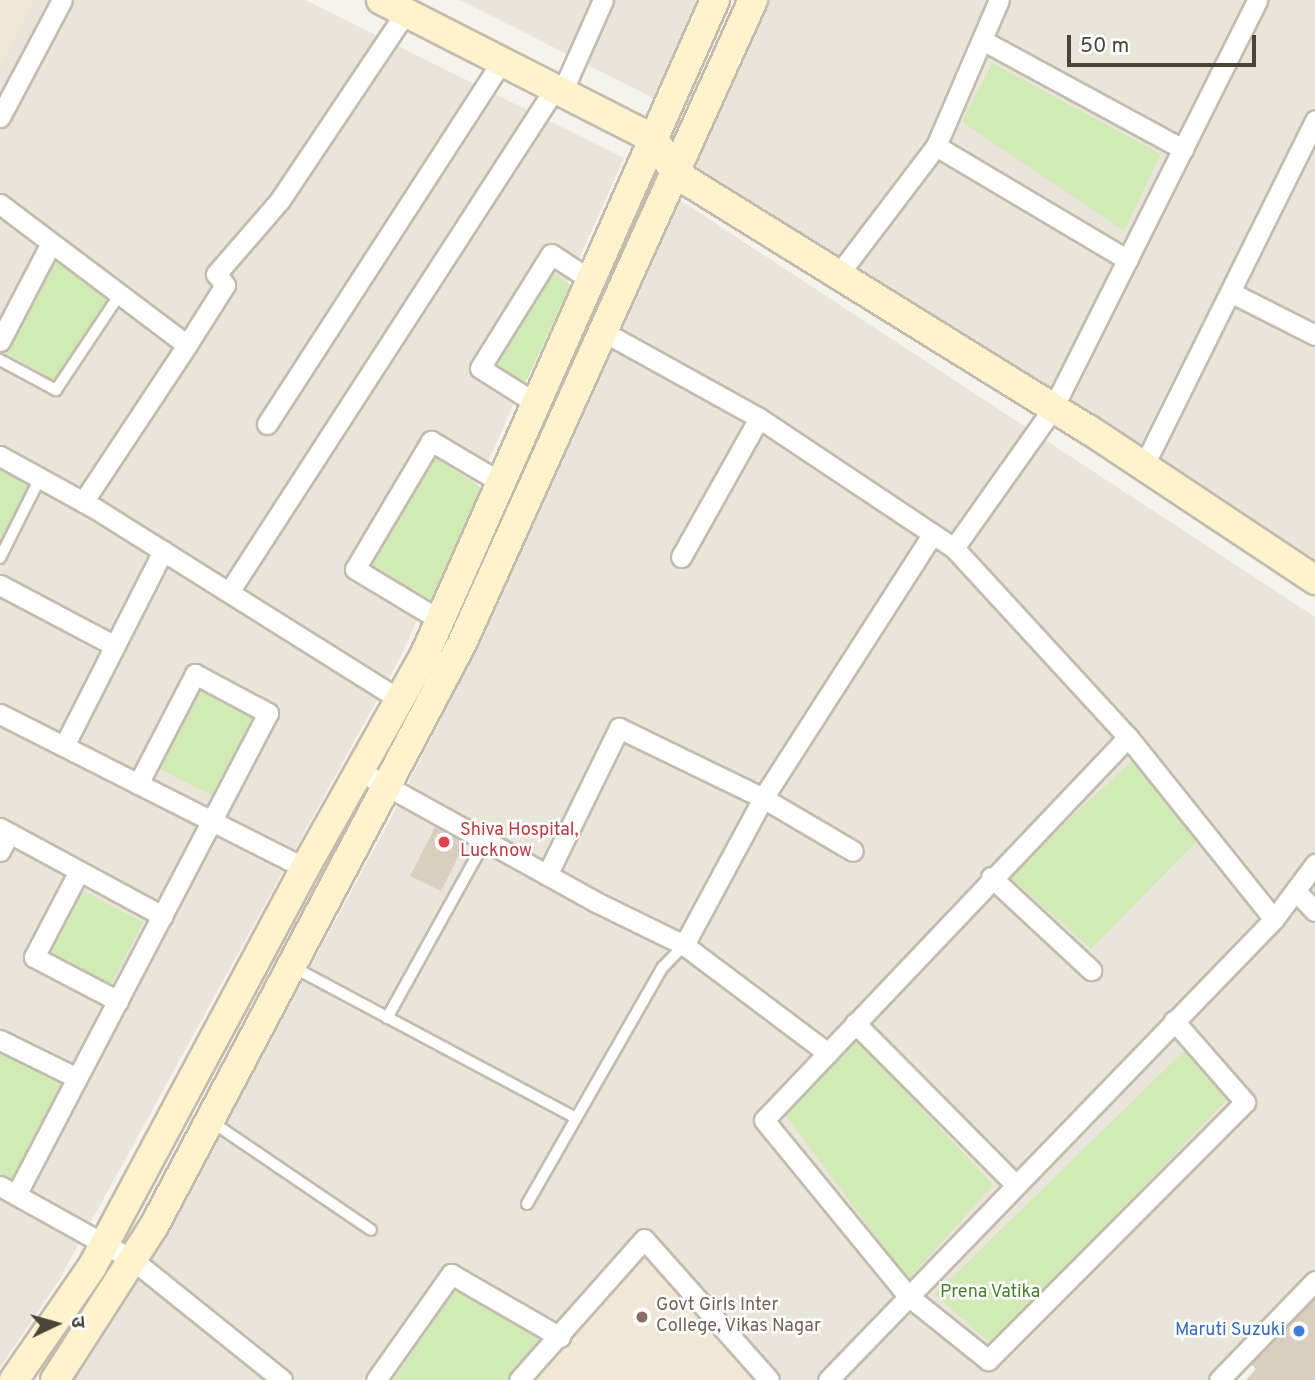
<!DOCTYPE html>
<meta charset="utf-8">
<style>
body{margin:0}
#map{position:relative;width:1315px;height:1380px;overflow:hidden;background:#f6f3ec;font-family:Overpass,"Noto Sans Devanagari",sans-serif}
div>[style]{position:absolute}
.residential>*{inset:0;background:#eae5da}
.education>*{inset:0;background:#efe8d6}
.green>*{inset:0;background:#d2eab5}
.building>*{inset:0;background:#d8cfc1}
.roads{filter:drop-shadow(2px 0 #c2bbae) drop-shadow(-2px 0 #c2bbae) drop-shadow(0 2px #c2bbae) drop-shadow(0 -2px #c2bbae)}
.lane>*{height:10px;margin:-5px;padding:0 5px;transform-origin:5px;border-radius:5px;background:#fff}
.street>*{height:19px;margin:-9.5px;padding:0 9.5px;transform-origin:9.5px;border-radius:9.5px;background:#fff}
.secondary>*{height:28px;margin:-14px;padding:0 14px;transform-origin:14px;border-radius:14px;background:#fff3cd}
.dots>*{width:19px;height:19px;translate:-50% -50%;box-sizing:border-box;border:4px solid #fff;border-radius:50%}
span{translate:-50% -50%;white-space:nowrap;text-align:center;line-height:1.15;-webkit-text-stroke:5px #fff;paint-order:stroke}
.health-label{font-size:18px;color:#be3a42}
.left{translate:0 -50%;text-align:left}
.park-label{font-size:18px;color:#4a7f2a}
.education-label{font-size:18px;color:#785e54}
.shop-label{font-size:18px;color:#366cbe}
.right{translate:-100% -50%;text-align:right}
.north{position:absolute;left:21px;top:1289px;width:70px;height:70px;-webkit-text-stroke:5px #fff;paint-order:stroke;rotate:85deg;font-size:19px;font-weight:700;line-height:28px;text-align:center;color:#4b4439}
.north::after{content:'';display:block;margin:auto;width:24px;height:32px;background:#4b4439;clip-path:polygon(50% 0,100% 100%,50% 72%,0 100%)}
.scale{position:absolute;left:1067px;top:35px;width:189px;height:32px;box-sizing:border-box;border:4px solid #4b4439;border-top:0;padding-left:9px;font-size:21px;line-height:24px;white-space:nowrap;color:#4b4439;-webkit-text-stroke:5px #fff;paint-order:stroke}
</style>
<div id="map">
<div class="residential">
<div style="clip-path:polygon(0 0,305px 0,624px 158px,401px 656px,59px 1280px,0 1368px)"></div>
<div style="clip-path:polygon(460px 0,697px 0,655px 99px)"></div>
<div style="clip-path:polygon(766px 0,1315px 0,1315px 561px,694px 170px)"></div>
<div style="clip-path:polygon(677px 198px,1315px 617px,1315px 1283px,1216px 1380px,72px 1380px,183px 1203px,393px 814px,492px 617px)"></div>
</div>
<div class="education">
<div style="clip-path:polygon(0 0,35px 0,0 68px)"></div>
<div style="clip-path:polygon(645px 1253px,752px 1380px,527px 1380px)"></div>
</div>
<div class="green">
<div style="clip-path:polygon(992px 63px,1161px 154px,1124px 231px,962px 122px)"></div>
<div style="clip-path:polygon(54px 256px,111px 297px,54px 381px,2px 351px)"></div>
<div style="clip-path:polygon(553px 273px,571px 285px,525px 384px,496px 365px)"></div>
<div style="clip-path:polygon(434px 457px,482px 488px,431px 600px,368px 566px)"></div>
<div style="clip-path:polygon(0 468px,30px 483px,0 542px)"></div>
<div style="clip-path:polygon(198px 689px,255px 716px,215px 797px,159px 769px)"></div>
<div style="clip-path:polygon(1133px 760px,1196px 842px,1091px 949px,1008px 876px)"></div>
<div style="clip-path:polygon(81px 890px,143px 922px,111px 985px,49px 953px)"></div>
<div style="clip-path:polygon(858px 1041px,993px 1185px,908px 1280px,784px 1113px)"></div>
<div style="clip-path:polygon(1188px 1047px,1230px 1096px,992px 1346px,935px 1294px)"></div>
<div style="clip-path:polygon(0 1051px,62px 1082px,13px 1180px,0 1173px)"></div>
<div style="clip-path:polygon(459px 1285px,546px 1336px,508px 1380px,393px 1380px)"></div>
</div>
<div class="building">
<div style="clip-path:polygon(435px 827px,465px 843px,441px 891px,410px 876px)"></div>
<div style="clip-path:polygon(1315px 1299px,1315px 1380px,1246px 1380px,1256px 1369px,1251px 1364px)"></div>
</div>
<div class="roads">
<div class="lane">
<div style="left:0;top:360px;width:64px;rotate:28.2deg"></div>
<div style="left:56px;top:390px;width:115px;rotate:-56.3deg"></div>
<div style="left:0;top:558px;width:89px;rotate:-63.4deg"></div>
<div style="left:293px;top:967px;width:321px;rotate:28.1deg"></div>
<div style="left:387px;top:1018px;width:202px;rotate:-61deg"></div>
<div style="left:212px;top:1122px;width:192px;rotate:34.2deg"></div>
<div style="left:527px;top:1204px;width:273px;rotate:-60.2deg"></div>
<div style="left:663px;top:967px;width:30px;rotate:-46deg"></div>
</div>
<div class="street">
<div style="left:982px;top:40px;width:229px;rotate:28.5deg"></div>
<div style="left:562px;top:92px;width:101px;rotate:-66deg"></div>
<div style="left:0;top:117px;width:132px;rotate:-62.1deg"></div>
<div style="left:936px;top:146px;width:223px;rotate:30.7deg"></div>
<div style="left:0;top:204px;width:234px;rotate:37deg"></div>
<div style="left:187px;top:345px;width:188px;rotate:123.5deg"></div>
<div style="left:838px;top:275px;width:162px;rotate:-52.8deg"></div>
<div style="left:936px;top:146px;width:159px;rotate:-66.7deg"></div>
<div style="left:1232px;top:293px;width:93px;rotate:26.8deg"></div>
<div style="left:604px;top:332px;width:177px;rotate:29deg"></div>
<div style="left:759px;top:418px;width:234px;rotate:33.7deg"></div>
<div style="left:954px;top:548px;width:257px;rotate:47.4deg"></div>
<div style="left:1128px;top:737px;width:233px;rotate:51.3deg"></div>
<div style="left:0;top:341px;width:110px;rotate:-62.5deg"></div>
<div style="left:187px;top:345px;width:71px;rotate:-57.7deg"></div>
<div style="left:225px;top:285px;width:14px;rotate:-129deg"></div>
<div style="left:216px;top:274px;width:98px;rotate:-49.1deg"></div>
<div style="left:280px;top:200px;width:226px;rotate:-56.2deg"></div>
<div style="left:537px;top:404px;width:67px;rotate:-147.7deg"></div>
<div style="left:480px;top:368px;width:134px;rotate:-58.1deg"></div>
<div style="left:551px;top:254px;width:48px;rotate:33deg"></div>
<div style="left:267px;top:424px;width:432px;rotate:-57.1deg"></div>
<div style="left:0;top:456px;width:110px;rotate:28.9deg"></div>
<div style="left:96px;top:509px;width:358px;rotate:32.1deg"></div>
<div style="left:1143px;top:467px;width:387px;rotate:-63.6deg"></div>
<div style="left:954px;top:548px;width:171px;rotate:-54.7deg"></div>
<div style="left:1053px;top:408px;width:456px;rotate:-63.4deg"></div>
<div style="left:681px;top:557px;width:159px;rotate:-60.7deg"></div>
<div style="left:0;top:585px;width:130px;rotate:27.9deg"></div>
<div style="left:229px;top:592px;width:600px;rotate:-57.1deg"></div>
<div style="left:440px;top:620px;width:99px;rotate:-149deg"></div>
<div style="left:355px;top:569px;width:149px;rotate:-59.3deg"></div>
<div style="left:431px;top:441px;width:82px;rotate:30.6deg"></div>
<div style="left:0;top:714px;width:342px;rotate:26.8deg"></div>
<div style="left:1128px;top:737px;width:528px;rotate:133.54deg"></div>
<div style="left:764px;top:1120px;width:226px;rotate:50.7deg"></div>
<div style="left:907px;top:1295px;width:104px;rotate:38.7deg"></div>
<div style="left:988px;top:1360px;width:364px;rotate:-45.1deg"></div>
<div style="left:1245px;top:1102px;width:108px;rotate:-131.2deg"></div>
<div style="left:64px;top:746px;width:219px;rotate:-63.1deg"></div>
<div style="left:358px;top:770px;width:272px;rotate:29deg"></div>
<div style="left:596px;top:902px;width:98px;rotate:26deg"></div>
<div style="left:684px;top:945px;width:180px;rotate:36.9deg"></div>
<div style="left:0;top:828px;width:185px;rotate:28.4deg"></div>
<div style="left:0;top:851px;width:20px;rotate:-63deg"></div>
<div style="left:79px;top:871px;width:97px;rotate:117.6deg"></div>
<div style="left:34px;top:957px;width:95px;rotate:27.6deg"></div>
<div style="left:547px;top:875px;width:164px;rotate:-63.9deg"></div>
<div style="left:619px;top:728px;width:160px;rotate:25.9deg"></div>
<div style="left:763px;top:798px;width:104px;rotate:30.5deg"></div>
<div style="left:991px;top:877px;width:137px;rotate:42.9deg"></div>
<div style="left:1297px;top:892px;width:26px;rotate:47deg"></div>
<div style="left:684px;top:945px;width:167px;rotate:-61.7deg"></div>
<div style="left:763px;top:798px;width:311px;rotate:-57.3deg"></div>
<div style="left:855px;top:1023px;width:227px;rotate:45.2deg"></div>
<div style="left:0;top:1040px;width:86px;rotate:26.3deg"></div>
<div style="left:0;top:1186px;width:152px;rotate:29.1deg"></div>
<div style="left:133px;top:1260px;width:191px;rotate:38.8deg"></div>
<div style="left:16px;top:1195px;width:544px;rotate:-62.4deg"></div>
<div style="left:268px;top:713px;width:83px;rotate:-151.9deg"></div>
<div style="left:195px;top:674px;width:124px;rotate:117.4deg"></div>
<div style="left:376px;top:1380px;width:130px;rotate:-54.7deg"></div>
<div style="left:451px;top:1274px;width:126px;rotate:30deg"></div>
<div style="left:519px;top:1380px;width:188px;rotate:-48.4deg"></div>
<div style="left:644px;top:1239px;width:188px;rotate:48.4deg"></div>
<div style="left:828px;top:1380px;width:641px;rotate:-45.95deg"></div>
<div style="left:1274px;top:919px;width:69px;rotate:-53.3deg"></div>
<div style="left:1219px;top:1380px;width:138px;rotate:-45.9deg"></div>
</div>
<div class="secondary">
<div style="left:381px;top:0;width:306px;rotate:27deg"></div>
<div style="left:654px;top:139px;width:41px;rotate:57.8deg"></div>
<div style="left:676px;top:174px;width:485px;rotate:31.8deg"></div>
<div style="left:1088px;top:429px;width:273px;rotate:33.6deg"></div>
<div style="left:14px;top:1380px;width:137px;rotate:-55.4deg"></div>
<div style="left:92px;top:1267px;width:452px;rotate:-61.9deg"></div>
<div style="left:305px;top:868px;width:245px;rotate:-60.7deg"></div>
<div style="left:425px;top:654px;width:715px;rotate:-66.09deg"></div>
<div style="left:55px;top:1380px;width:183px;rotate:-57.3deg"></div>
<div style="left:154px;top:1226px;width:659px;rotate:-62.15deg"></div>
<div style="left:462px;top:643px;width:706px;rotate:-65.65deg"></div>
</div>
</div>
<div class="dots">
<div style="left:444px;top:842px;background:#e0444e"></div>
<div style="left:642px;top:1317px;background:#8d6e63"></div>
<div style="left:1299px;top:1331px;background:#3f7fe0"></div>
</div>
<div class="health-label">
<span class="left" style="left:460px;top:842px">Shiva Hospital,<br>Lucknow</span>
</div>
<div class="park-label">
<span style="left:990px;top:1293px">Prena Vatika</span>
</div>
<div class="education-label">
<span class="left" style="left:656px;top:1317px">Govt Girls Inter<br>College, Vikas Nagar</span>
</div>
<div class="shop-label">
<span class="right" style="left:1285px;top:1331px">Maruti Suzuki</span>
</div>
<div class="north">उ</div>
<div class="scale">50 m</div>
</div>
